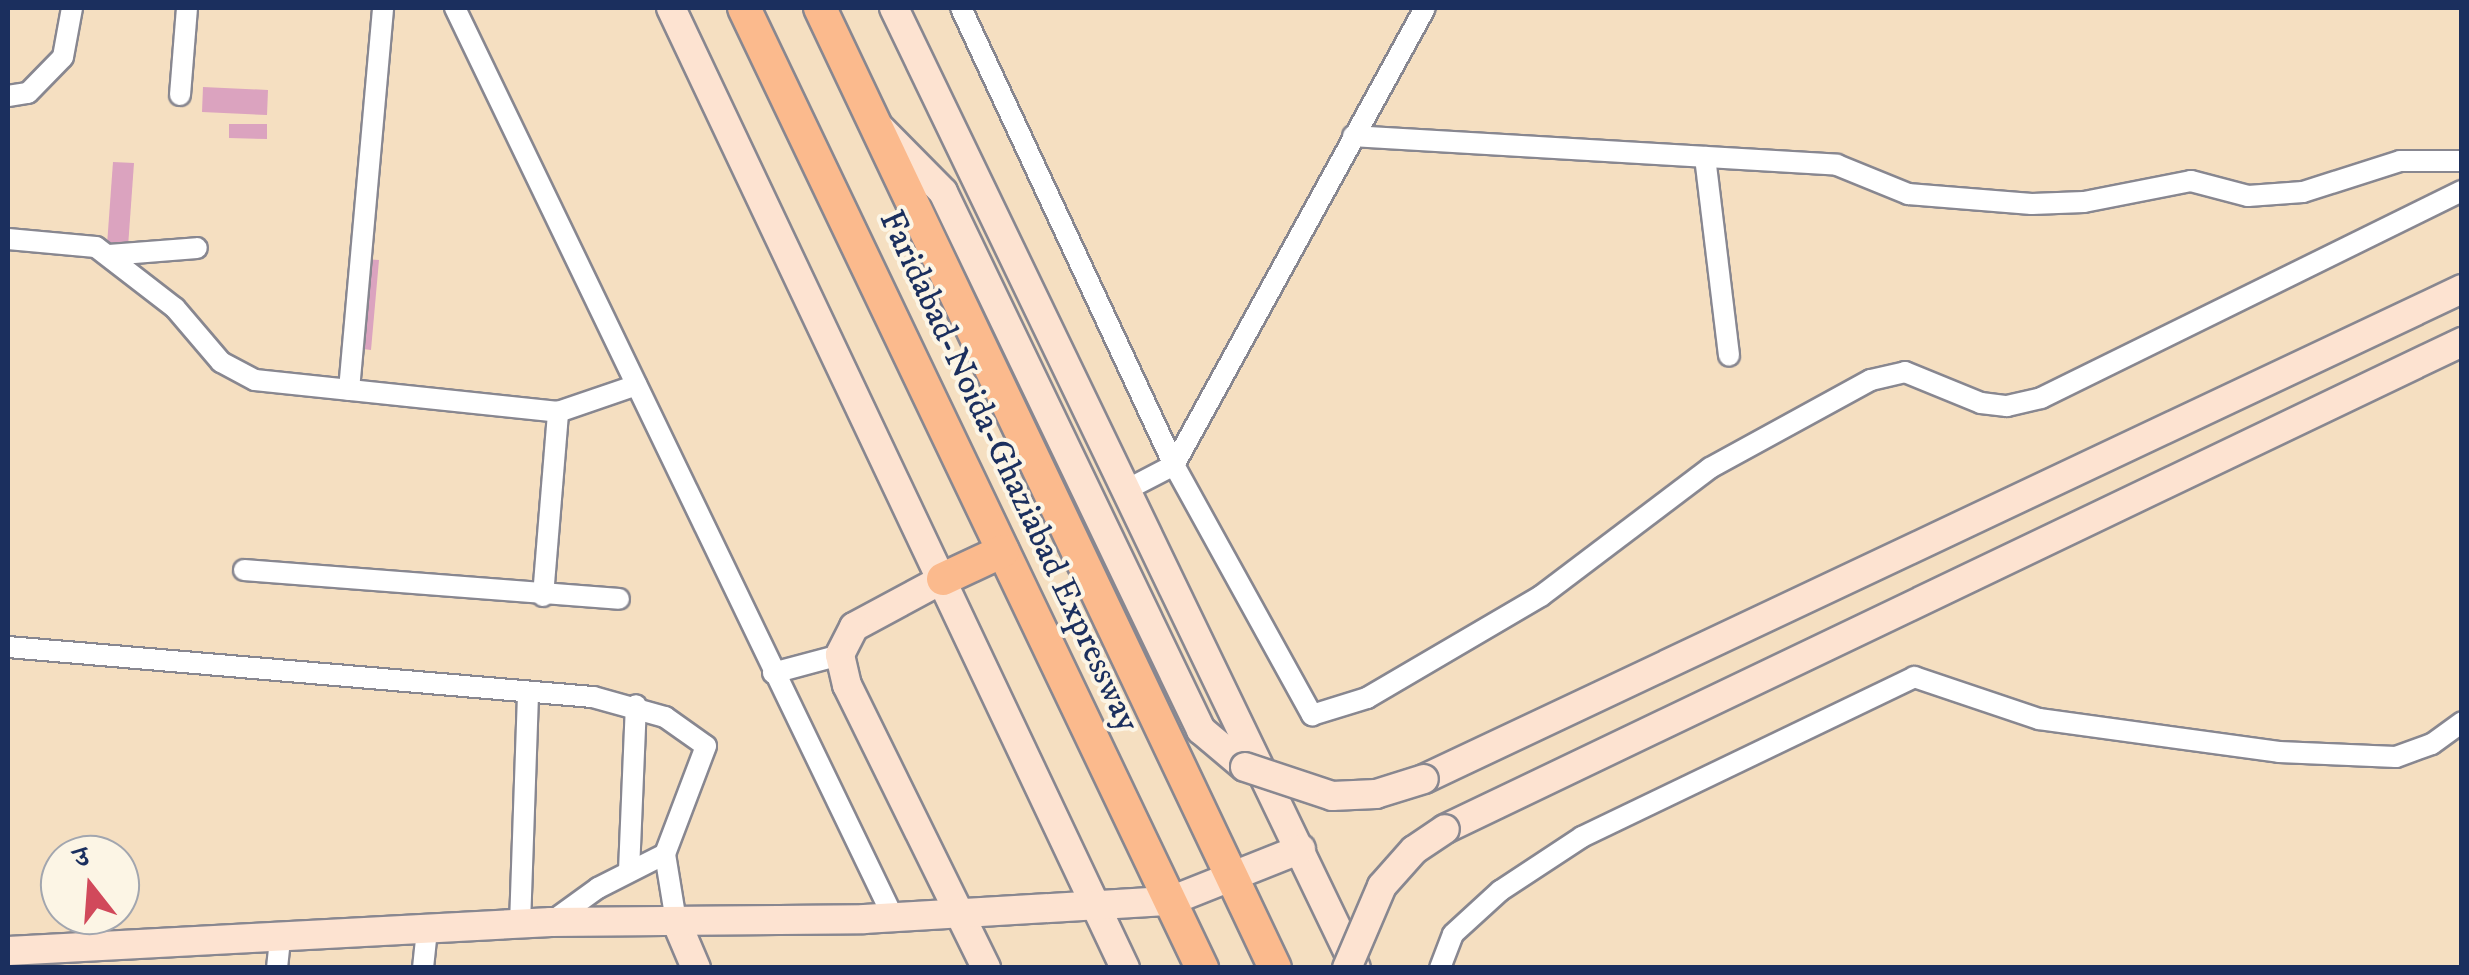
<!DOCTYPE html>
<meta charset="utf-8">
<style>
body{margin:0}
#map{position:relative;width:2469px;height:975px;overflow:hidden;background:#f5dfc1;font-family:"IM FELL DW Pica","Noto Serif Devanagari",serif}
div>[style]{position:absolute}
.building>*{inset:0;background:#dba3bf}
.roads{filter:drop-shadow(2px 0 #888790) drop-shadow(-2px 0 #888790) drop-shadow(0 2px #888790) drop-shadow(0 -2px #888790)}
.street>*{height:20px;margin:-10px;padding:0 10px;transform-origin:10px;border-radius:10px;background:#fff}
.secondary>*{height:28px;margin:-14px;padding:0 14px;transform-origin:14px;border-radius:14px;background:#fde3d1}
.primary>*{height:32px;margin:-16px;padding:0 16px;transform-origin:16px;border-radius:16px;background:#fbba8d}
.bridges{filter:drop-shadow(2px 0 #888790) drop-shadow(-2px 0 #888790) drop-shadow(0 2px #888790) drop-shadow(0 -2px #888790)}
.secondary-bridge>*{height:28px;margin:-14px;padding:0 14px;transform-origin:14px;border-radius:14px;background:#fde3d1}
span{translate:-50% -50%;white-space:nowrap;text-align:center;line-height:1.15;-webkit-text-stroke:8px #fcf5e5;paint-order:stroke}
.street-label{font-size:35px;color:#1b2f5e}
.frame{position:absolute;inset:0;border:10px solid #1b2f5e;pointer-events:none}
.north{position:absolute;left:40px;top:835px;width:100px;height:100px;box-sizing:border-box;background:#fcf5e5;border:2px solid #a2a6af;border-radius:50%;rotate:343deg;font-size:28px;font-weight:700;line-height:40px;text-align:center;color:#1b2f5e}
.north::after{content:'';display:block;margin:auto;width:35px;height:45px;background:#d1495b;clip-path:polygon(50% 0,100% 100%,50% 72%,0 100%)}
</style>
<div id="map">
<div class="building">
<div style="clip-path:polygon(203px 87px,268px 90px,267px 115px,202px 112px)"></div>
<div style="clip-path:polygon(229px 124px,267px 124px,267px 139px,229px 138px)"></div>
<div style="clip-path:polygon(113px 162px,134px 163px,128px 247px,107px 245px)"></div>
<div style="clip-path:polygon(362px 259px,379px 260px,371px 350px,355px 348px)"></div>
</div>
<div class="roads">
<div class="street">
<div style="left:455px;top:8px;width:1009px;rotate:64.27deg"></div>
<div style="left:961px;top:8px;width:504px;rotate:65.01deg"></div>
<div style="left:1174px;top:465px;width:286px;rotate:61.1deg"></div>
<div style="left:1312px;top:715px;width:58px;rotate:-17.2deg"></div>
<div style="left:1367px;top:698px;width:202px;rotate:-30.4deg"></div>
<div style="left:1541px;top:596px;width:212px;rotate:-37.1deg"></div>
<div style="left:1710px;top:468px;width:183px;rotate:-28.7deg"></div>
<div style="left:1871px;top:380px;width:35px;rotate:-13deg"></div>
<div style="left:1905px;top:372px;width:82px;rotate:22.2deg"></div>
<div style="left:1981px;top:403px;width:26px;rotate:7deg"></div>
<div style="left:2007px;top:406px;width:35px;rotate:-13deg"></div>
<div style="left:2041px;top:398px;width:469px;rotate:-26.2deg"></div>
<div style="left:180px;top:95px;width:87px;rotate:-85.4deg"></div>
<div style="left:8px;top:96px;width:20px;rotate:-9deg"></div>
<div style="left:28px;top:93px;width:50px;rotate:-45.8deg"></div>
<div style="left:63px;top:57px;width:50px;rotate:-79.6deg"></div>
<div style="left:1353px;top:136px;width:485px;rotate:3.4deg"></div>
<div style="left:1837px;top:165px;width:77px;rotate:22.2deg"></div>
<div style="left:1908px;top:194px;width:124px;rotate:4.6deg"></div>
<div style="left:2032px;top:204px;width:52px;rotate:-2.2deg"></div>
<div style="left:2084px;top:202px;width:109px;rotate:-11.1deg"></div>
<div style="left:2191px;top:181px;width:59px;rotate:14.7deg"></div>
<div style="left:2248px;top:196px;width:55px;rotate:-4.2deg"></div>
<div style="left:2303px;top:192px;width:102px;rotate:-17.7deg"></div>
<div style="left:2400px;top:161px;width:62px"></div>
<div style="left:1705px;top:157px;width:200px;rotate:83.1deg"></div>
<div style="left:8px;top:239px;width:88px;rotate:5.2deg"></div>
<div style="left:96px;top:247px;width:100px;rotate:37.7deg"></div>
<div style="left:175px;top:308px;width:71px;rotate:49.6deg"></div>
<div style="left:221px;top:362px;width:38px;rotate:28deg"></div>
<div style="left:255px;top:380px;width:305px;rotate:6deg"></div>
<div style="left:558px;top:412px;width:83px;rotate:-18.9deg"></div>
<div style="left:109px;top:255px;width:88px;rotate:-4.5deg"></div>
<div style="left:349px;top:390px;width:384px;rotate:-84.9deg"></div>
<div style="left:1126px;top:490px;width:54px;rotate:-27.5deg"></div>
<div style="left:1174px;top:465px;width:521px;rotate:-61.22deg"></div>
<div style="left:244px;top:570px;width:376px;rotate:4.4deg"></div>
<div style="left:543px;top:596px;width:185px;rotate:-85.3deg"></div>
<div style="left:8px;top:647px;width:587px;rotate:4.89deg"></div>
<div style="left:593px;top:697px;width:75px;rotate:15.5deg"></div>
<div style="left:665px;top:717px;width:50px;rotate:35.3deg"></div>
<div style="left:706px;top:746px;width:116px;rotate:110.8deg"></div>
<div style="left:665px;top:854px;width:68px;rotate:80.7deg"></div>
<div style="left:773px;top:673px;width:69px;rotate:-15deg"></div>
<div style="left:629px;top:871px;width:166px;rotate:-87.6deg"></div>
<div style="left:551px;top:922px;width:58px;rotate:-35.9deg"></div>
<div style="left:598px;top:888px;width:75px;rotate:-26.9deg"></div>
<div style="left:520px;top:924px;width:231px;rotate:-88deg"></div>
<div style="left:277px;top:968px;width:29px;rotate:-84deg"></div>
<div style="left:423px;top:968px;width:38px;rotate:-84deg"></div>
<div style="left:1440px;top:968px;width:36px;rotate:-69deg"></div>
<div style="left:1453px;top:934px;width:64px;rotate:-42.5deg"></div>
<div style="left:1500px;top:891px;width:98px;rotate:-33.4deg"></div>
<div style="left:1582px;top:837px;width:369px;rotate:-25.7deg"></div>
<div style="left:1914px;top:677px;width:132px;rotate:18.6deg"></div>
<div style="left:2039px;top:719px;width:242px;rotate:7.8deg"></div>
<div style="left:2279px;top:752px;width:117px;rotate:2.4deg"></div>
<div style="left:2396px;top:757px;width:38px;rotate:-20deg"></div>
<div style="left:2432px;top:744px;width:37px;rotate:-36deg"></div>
</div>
<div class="secondary">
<div style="left:671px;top:8px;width:1062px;rotate:64.69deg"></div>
<div style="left:894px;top:8px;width:1065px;rotate:64.3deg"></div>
<div style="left:877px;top:125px;width:94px;rotate:45.4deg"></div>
<div style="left:943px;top:192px;width:597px;rotate:64.38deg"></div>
<div style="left:1201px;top:730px;width:57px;rotate:40.1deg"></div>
<div style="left:943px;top:579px;width:101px;rotate:151.7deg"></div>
<div style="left:854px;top:627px;width:31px;rotate:117deg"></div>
<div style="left:840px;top:655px;width:31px;rotate:77deg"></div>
<div style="left:847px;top:685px;width:315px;rotate:63.8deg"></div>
<div style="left:1424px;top:779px;width:1148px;rotate:-25.27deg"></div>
<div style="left:1445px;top:829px;width:1128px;rotate:-25.59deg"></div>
<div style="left:676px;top:921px;width:51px;rotate:66.9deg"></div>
<div style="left:8px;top:951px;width:544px;rotate:-3.06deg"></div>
<div style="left:551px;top:922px;width:313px;rotate:-0.5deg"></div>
<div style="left:864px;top:919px;width:307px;rotate:-3.4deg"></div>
<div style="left:1170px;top:901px;width:141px;rotate:-21.7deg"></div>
</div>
<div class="primary">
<div style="left:744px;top:8px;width:1064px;rotate:64.49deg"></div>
<div style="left:820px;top:8px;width:1062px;rotate:64.64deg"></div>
<div style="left:943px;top:579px;width:66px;rotate:-25deg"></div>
</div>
</div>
<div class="bridges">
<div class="secondary-bridge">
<div style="left:1245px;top:767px;width:92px;rotate:18.4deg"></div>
<div style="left:1332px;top:796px;width:44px;rotate:-2.6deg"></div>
<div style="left:1376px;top:794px;width:50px;rotate:-17.4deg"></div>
<div style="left:1347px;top:968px;width:89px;rotate:-66.9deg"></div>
<div style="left:1382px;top:886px;width:48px;rotate:-48.4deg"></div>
<div style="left:1414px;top:850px;width:37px;rotate:-34deg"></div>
</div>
</div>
<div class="street-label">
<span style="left:1009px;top:471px;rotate:65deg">Faridabad-Noida-Ghaziabad Expressway</span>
</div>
<div class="frame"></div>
<div class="north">उ</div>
</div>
